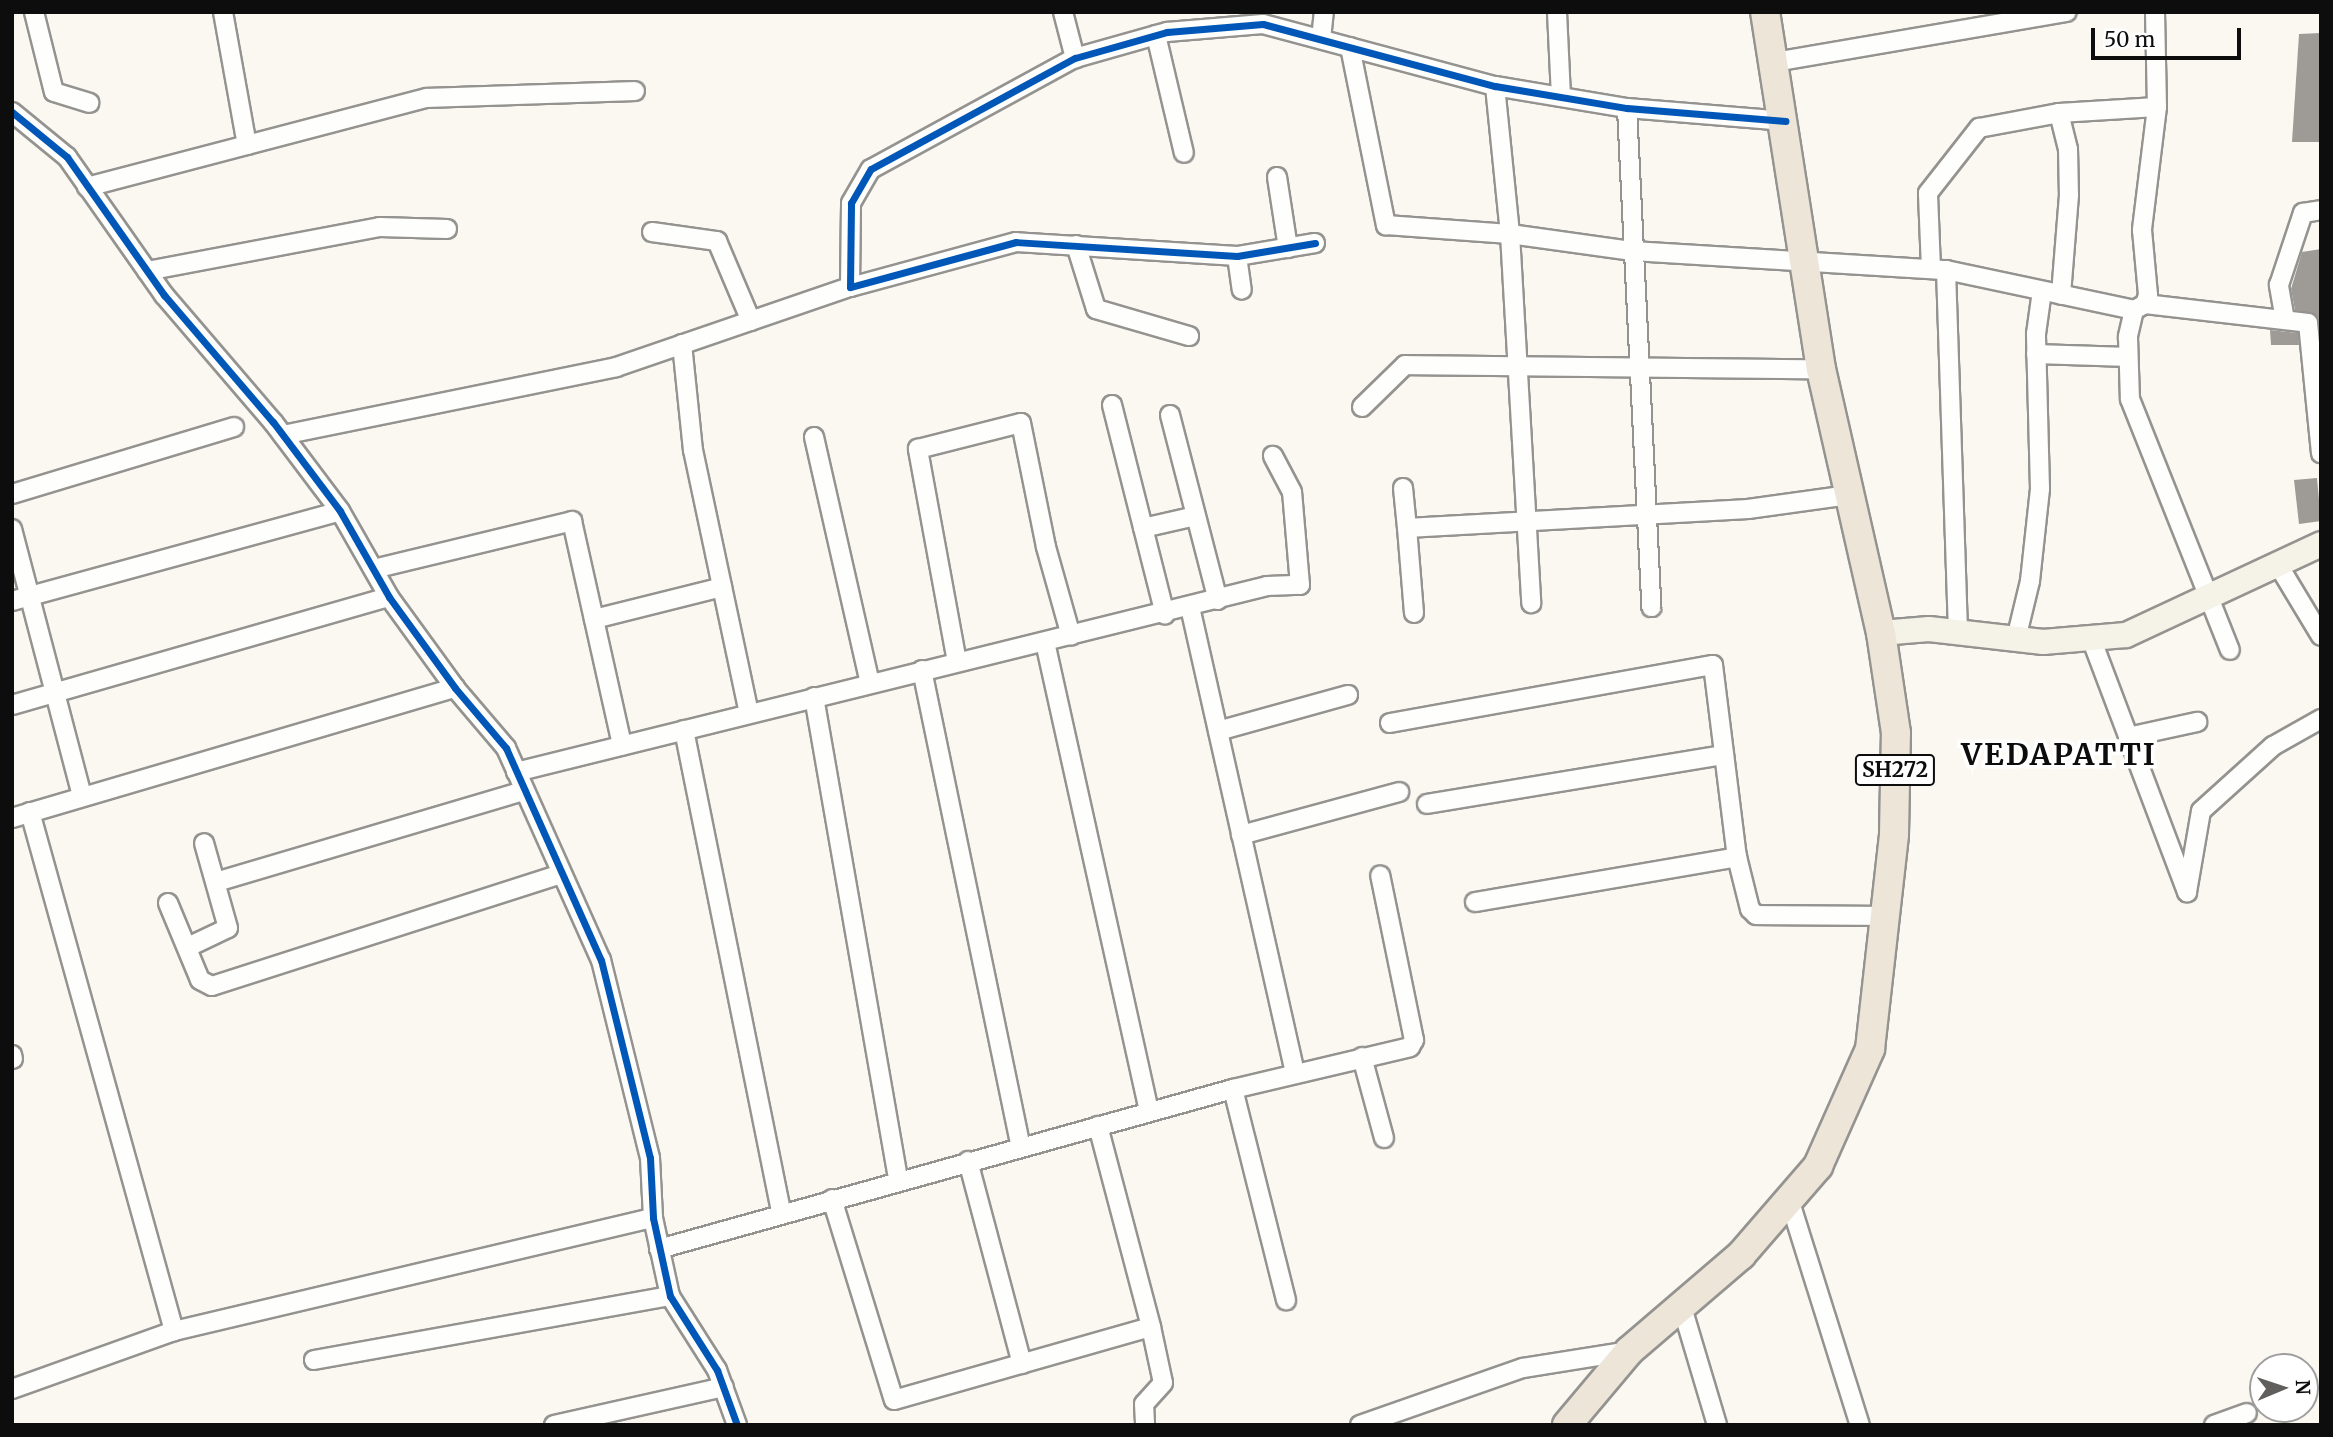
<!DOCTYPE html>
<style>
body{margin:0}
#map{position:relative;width:2333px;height:1437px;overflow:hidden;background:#fbf8f1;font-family:Merriweather,serif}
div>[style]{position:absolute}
.building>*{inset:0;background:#9e9b97}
.roads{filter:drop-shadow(2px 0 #949390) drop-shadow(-2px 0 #949390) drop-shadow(0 2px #949390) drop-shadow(0 -2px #949390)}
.street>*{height:18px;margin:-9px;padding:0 9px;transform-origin:9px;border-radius:9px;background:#fefefd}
.secondary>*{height:24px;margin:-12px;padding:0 12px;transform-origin:12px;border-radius:12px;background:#f5f2e8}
.primary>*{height:28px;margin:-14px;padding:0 14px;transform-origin:14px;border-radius:14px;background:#ede6d8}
.cycleway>*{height:7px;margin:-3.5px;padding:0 3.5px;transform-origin:3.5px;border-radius:3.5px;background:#0057b8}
span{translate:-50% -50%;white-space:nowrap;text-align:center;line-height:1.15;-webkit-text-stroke:7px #fff;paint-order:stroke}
.shield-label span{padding:2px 5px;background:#fff;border:2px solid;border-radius:5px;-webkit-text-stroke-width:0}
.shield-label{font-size:21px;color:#0d0d0d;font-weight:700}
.district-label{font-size:30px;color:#0d0d0d;font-weight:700;letter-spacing:2px}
.frame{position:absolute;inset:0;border:14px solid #0d0d0d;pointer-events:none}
.north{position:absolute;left:2249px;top:1353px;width:70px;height:70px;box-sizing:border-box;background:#fff;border:2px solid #9e9e9e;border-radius:50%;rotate:88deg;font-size:19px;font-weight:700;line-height:28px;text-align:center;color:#0d0d0d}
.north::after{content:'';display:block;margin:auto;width:24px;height:32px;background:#605f5d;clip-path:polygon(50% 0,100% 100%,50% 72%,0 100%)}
.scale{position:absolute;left:2091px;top:28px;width:150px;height:32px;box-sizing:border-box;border:4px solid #0d0d0d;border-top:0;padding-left:9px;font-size:21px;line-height:24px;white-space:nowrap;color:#0d0d0d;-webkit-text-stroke:5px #fff;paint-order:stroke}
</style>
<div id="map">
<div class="building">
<div style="clip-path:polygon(2321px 33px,2321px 142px,2292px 142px,2299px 34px)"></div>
<div style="clip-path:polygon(2321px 249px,2321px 336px,2315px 314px,2295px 310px,2291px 289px,2302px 252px)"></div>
<div style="clip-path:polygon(2270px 330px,2298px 333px,2299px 345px,2271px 345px)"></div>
<div style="clip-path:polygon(2317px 478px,2321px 521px,2299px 524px,2294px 480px)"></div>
</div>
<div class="roads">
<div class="street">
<div style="left:34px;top:12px;width:82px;rotate:76deg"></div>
<div style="left:54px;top:92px;width:37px;rotate:17deg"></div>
<div style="left:223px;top:12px;width:135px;rotate:79.8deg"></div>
<div style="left:1063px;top:12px;width:48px;rotate:75.4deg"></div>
<div style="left:1557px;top:12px;width:85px;rotate:87.3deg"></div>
<div style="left:2155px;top:12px;width:95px;rotate:88.8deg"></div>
<div style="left:2157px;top:107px;width:124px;rotate:97deg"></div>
<div style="left:2142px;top:230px;width:65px;rotate:84.7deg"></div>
<div style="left:2148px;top:295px;width:9px;rotate:108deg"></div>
<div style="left:2145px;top:304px;width:13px;rotate:151deg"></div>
<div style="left:2134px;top:310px;width:28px;rotate:103deg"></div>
<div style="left:2128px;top:337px;width:62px;rotate:88.2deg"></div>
<div style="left:2130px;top:399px;width:270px;rotate:68.3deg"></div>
<div style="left:1156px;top:35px;width:121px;rotate:76.7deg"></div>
<div style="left:1321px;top:39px;width:27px;rotate:-84deg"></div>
<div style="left:1350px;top:47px;width:182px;rotate:78.6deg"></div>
<div style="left:1386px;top:225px;width:124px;rotate:4.2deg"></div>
<div style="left:1510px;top:234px;width:124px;rotate:7.9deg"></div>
<div style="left:1633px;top:251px;width:314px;rotate:3.5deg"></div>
<div style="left:1946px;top:270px;width:192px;rotate:12deg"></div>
<div style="left:1774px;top:62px;width:297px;rotate:-9.7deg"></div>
<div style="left:1495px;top:86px;width:149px;rotate:84.2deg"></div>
<div style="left:1510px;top:234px;width:370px;rotate:86.7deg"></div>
<div style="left:1627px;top:108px;width:500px;rotate:87.2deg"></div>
<div style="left:12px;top:112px;width:71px;rotate:39.3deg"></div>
<div style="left:67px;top:157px;width:169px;rotate:54.9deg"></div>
<div style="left:164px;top:295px;width:167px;rotate:49.4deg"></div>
<div style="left:273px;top:422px;width:111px;rotate:53deg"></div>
<div style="left:340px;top:511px;width:99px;rotate:60.3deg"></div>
<div style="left:389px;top:597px;width:112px;rotate:54deg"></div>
<div style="left:455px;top:688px;width:79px;rotate:49.6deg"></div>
<div style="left:506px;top:748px;width:232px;rotate:65.9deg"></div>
<div style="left:601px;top:960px;width:204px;rotate:76.1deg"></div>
<div style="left:650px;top:1158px;width:60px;rotate:87.1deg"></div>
<div style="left:653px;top:1218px;width:80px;rotate:77.7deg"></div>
<div style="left:670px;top:1296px;width:88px;rotate:57.6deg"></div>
<div style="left:717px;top:1370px;width:59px;rotate:70deg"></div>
<div style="left:2059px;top:113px;width:37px;rotate:76deg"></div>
<div style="left:2068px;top:149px;width:46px;rotate:88.8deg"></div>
<div style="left:2069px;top:195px;width:100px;rotate:94.6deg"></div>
<div style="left:1277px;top:177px;width:72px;rotate:81.2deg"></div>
<div style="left:87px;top:187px;width:351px;rotate:-14.7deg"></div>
<div style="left:427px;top:98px;width:208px;rotate:-1.9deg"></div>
<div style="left:652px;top:232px;width:66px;rotate:7.9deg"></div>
<div style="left:717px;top:241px;width:87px;rotate:67deg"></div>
<div style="left:1315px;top:243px;width:79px;rotate:170.5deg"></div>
<div style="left:1237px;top:256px;width:221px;rotate:-176.4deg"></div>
<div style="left:1016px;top:242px;width:172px;rotate:164.8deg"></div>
<div style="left:850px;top:287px;width:84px;rotate:-89.3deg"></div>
<div style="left:851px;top:203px;width:39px;rotate:-60deg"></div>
<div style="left:871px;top:169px;width:232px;rotate:-28.6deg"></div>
<div style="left:1075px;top:58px;width:96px;rotate:-15.8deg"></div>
<div style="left:1167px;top:32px;width:96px;rotate:-4.8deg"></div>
<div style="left:1263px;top:24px;width:240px;rotate:15deg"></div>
<div style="left:1495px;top:86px;width:134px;rotate:9.5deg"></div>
<div style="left:1627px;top:108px;width:159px;rotate:4.7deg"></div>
<div style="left:1076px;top:245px;width:67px;rotate:72.6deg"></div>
<div style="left:1096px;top:309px;width:97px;rotate:16.2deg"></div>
<div style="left:1237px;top:256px;width:34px;rotate:82deg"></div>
<div style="left:1931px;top:269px;width:76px;rotate:-92.3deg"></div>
<div style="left:1928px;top:193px;width:83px;rotate:-51.9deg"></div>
<div style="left:1979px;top:128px;width:81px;rotate:-10.6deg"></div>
<div style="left:2059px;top:113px;width:98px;rotate:-3.5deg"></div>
<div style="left:1946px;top:270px;width:362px;rotate:88.1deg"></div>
<div style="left:147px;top:271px;width:237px;rotate:-10.7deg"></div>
<div style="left:380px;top:227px;width:67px;rotate:1.7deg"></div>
<div style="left:2145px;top:304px;width:164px;rotate:6.6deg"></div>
<div style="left:2308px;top:323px;width:131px;rotate:84.3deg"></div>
<div style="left:2285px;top:320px;width:36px;rotate:-100deg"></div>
<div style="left:2279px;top:285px;width:76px;rotate:-71.6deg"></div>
<div style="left:2303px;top:213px;width:18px;rotate:-9deg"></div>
<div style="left:682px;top:344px;width:107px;rotate:84.1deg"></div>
<div style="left:693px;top:450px;width:269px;rotate:78deg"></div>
<div style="left:2036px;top:354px;width:92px;rotate:1.9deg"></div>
<div style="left:1112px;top:405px;width:216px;rotate:75.8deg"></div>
<div style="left:1362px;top:407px;width:60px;rotate:-44.3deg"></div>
<div style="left:1405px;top:365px;width:416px;rotate:0.6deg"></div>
<div style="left:1170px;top:415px;width:191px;rotate:75.5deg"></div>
<div style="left:283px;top:435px;width:340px;rotate:-11.5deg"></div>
<div style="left:616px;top:367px;width:247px;rotate:-18.9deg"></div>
<div style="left:814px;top:437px;width:252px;rotate:77.2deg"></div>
<div style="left:1403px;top:488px;width:40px;rotate:84.3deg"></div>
<div style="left:12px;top:494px;width:232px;rotate:-16.8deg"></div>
<div style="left:1143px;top:528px;width:54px;rotate:-12.8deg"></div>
<div style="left:12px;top:529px;width:276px;rotate:75.3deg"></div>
<div style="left:2277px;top:563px;width:85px;rotate:58.9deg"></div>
<div style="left:374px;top:569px;width:204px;rotate:-13.6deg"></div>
<div style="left:572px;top:521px;width:230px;rotate:77.4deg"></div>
<div style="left:12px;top:601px;width:340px;rotate:-15.3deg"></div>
<div style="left:1190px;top:607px;width:478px;rotate:77.3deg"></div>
<div style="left:1414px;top:613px;width:85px;rotate:-94.7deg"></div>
<div style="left:1407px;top:528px;width:342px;rotate:-3.2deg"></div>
<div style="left:1748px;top:509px;width:102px;rotate:-7.9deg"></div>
<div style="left:594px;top:619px;width:132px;rotate:-14deg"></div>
<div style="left:2091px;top:638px;width:272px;rotate:69.3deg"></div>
<div style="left:2016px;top:639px;width:60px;rotate:-76.4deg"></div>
<div style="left:2030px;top:581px;width:93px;rotate:-83.8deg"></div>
<div style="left:2040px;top:489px;width:155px;rotate:-91.5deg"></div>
<div style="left:2036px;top:334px;width:43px;rotate:-82.1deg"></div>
<div style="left:1045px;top:642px;width:481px;rotate:77.5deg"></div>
<div style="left:957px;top:662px;width:217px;rotate:-100.4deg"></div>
<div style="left:918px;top:449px;width:106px;rotate:-14.2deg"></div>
<div style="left:1021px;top:423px;width:126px;rotate:78.6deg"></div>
<div style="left:1046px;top:547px;width:92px;rotate:74.3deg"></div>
<div style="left:922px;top:670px;width:486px;rotate:78.3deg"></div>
<div style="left:814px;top:697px;width:490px;rotate:80.1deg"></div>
<div style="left:12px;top:705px;width:392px;rotate:-16deg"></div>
<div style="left:1390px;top:723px;width:328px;rotate:-10.2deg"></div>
<div style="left:1713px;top:665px;width:193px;rotate:82.9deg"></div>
<div style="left:1737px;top:857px;width:54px;rotate:76deg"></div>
<div style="left:1750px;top:909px;width:8px;rotate:45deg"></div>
<div style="left:1756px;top:915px;width:128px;rotate:0.4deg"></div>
<div style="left:684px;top:730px;width:492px;rotate:78.6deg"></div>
<div style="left:1218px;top:731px;width:135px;rotate:-15.5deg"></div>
<div style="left:2128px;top:737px;width:71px;rotate:-12.3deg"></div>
<div style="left:516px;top:772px;width:774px;rotate:-13.91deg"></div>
<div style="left:1267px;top:586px;width:33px;rotate:-2deg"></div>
<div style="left:1300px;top:585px;width:93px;rotate:-94.9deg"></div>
<div style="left:1292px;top:492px;width:41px;rotate:-117.8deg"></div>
<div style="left:1427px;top:804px;width:301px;rotate:-9.4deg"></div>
<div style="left:30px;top:812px;width:539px;rotate:74.49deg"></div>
<div style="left:12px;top:818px;width:462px;rotate:-16.4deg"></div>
<div style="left:1241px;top:835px;width:164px;rotate:-15.2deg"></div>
<div style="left:216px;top:882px;width:321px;rotate:-16.5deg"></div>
<div style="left:2187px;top:892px;width:82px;rotate:-80.2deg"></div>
<div style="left:2201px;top:811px;width:97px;rotate:-42.1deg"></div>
<div style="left:2273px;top:746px;width:55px;rotate:-29.4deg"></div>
<div style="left:1475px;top:902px;width:266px;rotate:-9.7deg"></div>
<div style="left:168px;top:903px;width:83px;rotate:67.4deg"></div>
<div style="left:200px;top:980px;width:13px;rotate:27deg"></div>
<div style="left:212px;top:986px;width:367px;rotate:-17.8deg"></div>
<div style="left:188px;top:947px;width:44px;rotate:-25.4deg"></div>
<div style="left:228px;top:928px;width:88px;rotate:-105.8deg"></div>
<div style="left:12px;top:1055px;width:4px;rotate:76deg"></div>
<div style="left:1362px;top:1057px;width:84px;rotate:74.8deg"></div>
<div style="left:1233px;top:1089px;width:218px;rotate:75.9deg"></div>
<div style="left:1098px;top:1126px;width:208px;rotate:75.2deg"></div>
<div style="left:968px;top:1161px;width:210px;rotate:75.1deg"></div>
<div style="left:832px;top:1199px;width:210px;rotate:72.9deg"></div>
<div style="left:894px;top:1400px;width:267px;rotate:-15.9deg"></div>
<div style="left:1151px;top:1327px;width:57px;rotate:77.9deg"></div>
<div style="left:1163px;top:1383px;width:28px;rotate:132deg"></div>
<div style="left:1144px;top:1404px;width:21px;rotate:87deg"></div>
<div style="left:1789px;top:1199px;width:237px;rotate:72.6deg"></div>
<div style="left:659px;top:1249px;width:596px;rotate:-15.58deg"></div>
<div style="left:1233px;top:1089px;width:182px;rotate:-13.3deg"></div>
<div style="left:1410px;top:1047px;width:8px;rotate:-60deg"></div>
<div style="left:1414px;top:1040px;width:168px;rotate:-101.6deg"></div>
<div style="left:1681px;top:1304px;width:126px;rotate:73.4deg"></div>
<div style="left:314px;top:1360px;width:362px;rotate:-10.2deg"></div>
<div style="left:12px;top:1389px;width:172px;rotate:-19.7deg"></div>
<div style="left:174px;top:1331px;width:492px;rotate:-13.3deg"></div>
<div style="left:554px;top:1425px;width:174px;rotate:-12.6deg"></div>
<div style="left:1360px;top:1425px;width:173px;rotate:-19.3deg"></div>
<div style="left:1523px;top:1368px;width:107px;rotate:-9.1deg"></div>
<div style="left:2214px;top:1425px;width:35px;rotate:-20deg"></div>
</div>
<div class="secondary">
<div style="left:1881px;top:633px;width:48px;rotate:-4.8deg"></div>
<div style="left:1929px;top:629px;width:115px;rotate:6.5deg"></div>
<div style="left:2043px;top:642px;width:83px;rotate:-4.8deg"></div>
<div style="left:2126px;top:635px;width:215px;rotate:-25deg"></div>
</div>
<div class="primary">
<div style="left:1567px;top:1425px;width:97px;rotate:-50deg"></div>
<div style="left:1629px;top:1351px;width:148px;rotate:-40.6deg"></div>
<div style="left:1741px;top:1255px;width:118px;rotate:-49.1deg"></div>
<div style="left:1818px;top:1166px;width:128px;rotate:-66deg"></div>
<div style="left:1870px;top:1049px;width:216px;rotate:-83.6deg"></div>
<div style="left:1894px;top:834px;width:101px;rotate:-88.9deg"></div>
<div style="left:1896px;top:733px;width:101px;rotate:-98.5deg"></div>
<div style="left:1881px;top:633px;width:271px;rotate:-102.8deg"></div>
<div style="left:1821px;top:369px;width:361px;rotate:-98.9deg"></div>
</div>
</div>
<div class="cycleway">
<div style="left:12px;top:112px;width:71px;rotate:39.3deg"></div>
<div style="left:67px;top:157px;width:169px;rotate:54.9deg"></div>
<div style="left:164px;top:295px;width:167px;rotate:49.4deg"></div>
<div style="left:273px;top:422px;width:111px;rotate:53deg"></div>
<div style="left:340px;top:511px;width:99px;rotate:60.3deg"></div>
<div style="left:389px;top:597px;width:112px;rotate:54deg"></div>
<div style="left:455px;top:688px;width:79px;rotate:49.6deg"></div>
<div style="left:506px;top:748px;width:232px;rotate:65.9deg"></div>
<div style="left:601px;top:960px;width:204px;rotate:76.1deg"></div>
<div style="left:650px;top:1158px;width:60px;rotate:87.1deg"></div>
<div style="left:653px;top:1218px;width:80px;rotate:77.7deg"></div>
<div style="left:670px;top:1296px;width:88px;rotate:57.6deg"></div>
<div style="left:717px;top:1370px;width:59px;rotate:70deg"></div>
<div style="left:1315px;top:243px;width:79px;rotate:170.5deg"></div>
<div style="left:1237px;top:256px;width:221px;rotate:-176.4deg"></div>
<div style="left:1016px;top:242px;width:172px;rotate:164.8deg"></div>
<div style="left:850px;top:287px;width:84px;rotate:-89.3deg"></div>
<div style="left:851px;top:203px;width:39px;rotate:-60deg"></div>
<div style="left:871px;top:169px;width:232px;rotate:-28.6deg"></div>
<div style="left:1075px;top:58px;width:96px;rotate:-15.8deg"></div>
<div style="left:1167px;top:32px;width:96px;rotate:-4.8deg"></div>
<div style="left:1263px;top:24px;width:240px;rotate:15deg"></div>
<div style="left:1495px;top:86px;width:134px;rotate:9.5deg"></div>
<div style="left:1627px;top:108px;width:159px;rotate:4.7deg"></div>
</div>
<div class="shield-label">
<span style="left:1895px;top:770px">SH272</span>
</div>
<div class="district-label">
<span style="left:2059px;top:754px">VEDAPATTI</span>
</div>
<div class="frame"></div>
<div class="north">N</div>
<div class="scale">50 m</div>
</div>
